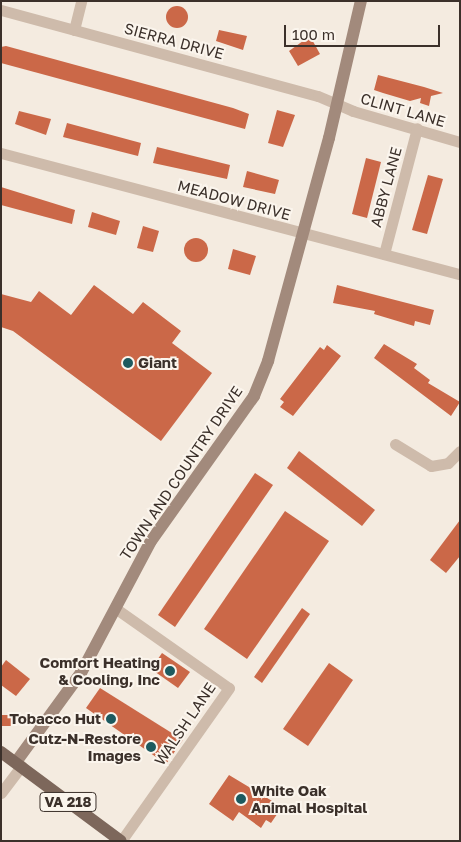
<!DOCTYPE html>
<style>
body{margin:0}
#map{position:relative;width:461px;height:842px;overflow:hidden;background:#f4ebe0;font-family:"Golos Text",sans-serif}
div>[style]{position:absolute}
.building>*{inset:0;background:#cb6848}
.round{border-radius:50%}
.street>*{height:11px;margin:-5.5px;padding:0 5.5px;transform-origin:5.5px;border-radius:5.5px;background:#cebbab}
.secondary>*{height:12px;margin:-6px;padding:0 6px;transform-origin:6px;border-radius:6px;background:#a28a7c}
.primary>*{height:12px;margin:-6px;padding:0 6px;transform-origin:6px;border-radius:6px;background:#7d675b}
.dots>*{width:14px;height:14px;translate:-50% -50%;box-sizing:border-box;border:2px solid #fbf5ed;border-radius:50%}
span{translate:-50% -50%;white-space:nowrap;text-align:center;line-height:1.15;-webkit-text-stroke:4px #fbf5ed;paint-order:stroke}
.shield-label span{padding:1px 4px;background:#fbf5ed;border:1px solid;border-radius:4px;-webkit-text-stroke-width:0}
.shield-label{font-size:14px;color:#3b302a;font-weight:700}
.street-label{font-size:15px;color:#3b302a}
.poi-label{font-size:15px;color:#3b302a;font-weight:700}
.left{translate:0 -50%;text-align:left}
.right{translate:-100% -50%;text-align:right}
.frame{position:absolute;inset:0;border:2px solid #3b302a;pointer-events:none}
.scale{position:absolute;left:284px;top:25px;width:156px;height:22px;box-sizing:border-box;border:2px solid #3b302a;border-top:0;padding-left:6px;font-size:15px;line-height:18px;white-space:nowrap;color:#3b302a;-webkit-text-stroke:4px #fbf5ed;paint-order:stroke}
</style>
<div id="map">
<div class="building">
<div class="round" style="left:166px;top:6px;width:22px;height:22px"></div>
<div style="clip-path:polygon(219px 30px,247px 36px,243px 50px,216px 41px)"></div>
<div style="clip-path:polygon(310px 36px,320px 54px,298px 66px,289px 51px)"></div>
<div style="clip-path:polygon(6px 46px,233px 108px,249px 114px,245px 129px,1px 63px,1px 47px)"></div>
<div style="clip-path:polygon(378px 75px,424px 87px,443px 93px,431px 96px,429px 106px,420px 103px,421px 98px,410px 101px,383px 93px,374px 90px)"></div>
<div style="clip-path:polygon(277px 110px,295px 115px,283px 147px,268px 143px)"></div>
<div style="clip-path:polygon(19px 111px,51px 119px,46px 135px,15px 124px)"></div>
<div style="clip-path:polygon(67px 123px,141px 143px,138px 156px,63px 137px)"></div>
<div style="clip-path:polygon(157px 147px,230px 165px,227px 179px,153px 163px)"></div>
<div style="clip-path:polygon(366px 158px,381px 162px,367px 218px,352px 214px)"></div>
<div style="clip-path:polygon(247px 171px,279px 180px,275px 194px,243px 187px)"></div>
<div style="clip-path:polygon(428px 175px,443px 179px,427px 234px,412px 230px)"></div>
<div style="clip-path:polygon(1px 187px,75px 210px,72px 224px,1px 205px)"></div>
<div style="clip-path:polygon(92px 212px,120px 221px,116px 235px,88px 227px)"></div>
<div style="clip-path:polygon(143px 226px,159px 231px,153px 252px,137px 248px)"></div>
<div class="round" style="left:184px;top:238px;width:24px;height:24px"></div>
<div style="clip-path:polygon(233px 249px,256px 256px,250px 275px,228px 269px)"></div>
<div style="clip-path:polygon(94px 285px,133px 314px,143px 302px,181px 331px,172px 343px,212px 373px,161px 441px,13px 331px,1px 327px,1px 294px,31px 302px,39px 291px,71px 315px)"></div>
<div style="clip-path:polygon(337px 285px,434px 310px,430px 325px,415px 321px,414px 326px,374px 314px,375px 311px,333px 303px)"></div>
<div style="clip-path:polygon(384px 344px,417px 364px,414px 368px,430px 380px,428px 383px,460px 402px,451px 416px,374px 358px)"></div>
<div style="clip-path:polygon(327px 345px,341px 356px,293px 416px,280px 407px,284px 402px,280px 399px,320px 347px,324px 350px)"></div>
<div style="clip-path:polygon(299px 451px,375px 510px,362px 526px,287px 468px)"></div>
<div style="clip-path:polygon(255px 473px,273px 485px,175px 627px,158px 615px)"></div>
<div style="clip-path:polygon(285px 511px,329px 541px,247px 659px,204px 629px)"></div>
<div style="clip-path:polygon(460px 520px,460px 556px,446px 573px,430px 560px)"></div>
<div style="clip-path:polygon(302px 608px,310px 614px,262px 683px,254px 677px)"></div>
<div style="clip-path:polygon(162px 653px,190px 672px,178px 688px,151px 669px)"></div>
<div style="clip-path:polygon(6px 660px,30px 679px,16px 696px,1px 685px,1px 667px)"></div>
<div style="clip-path:polygon(329px 663px,353px 680px,308px 746px,283px 729px)"></div>
<div style="clip-path:polygon(100px 688px,183px 740px,166px 764px,86px 708px)"></div>
<div style="clip-path:polygon(1px 715px,14px 715px,14px 726px,1px 726px)"></div>
<div style="clip-path:polygon(229px 775px,282px 807px,271px 823px,266px 820px,261px 828px,239px 812px,233px 821px,209px 804px)"></div>
</div>
<div class="street">
<div style="left:1px;top:10px;width:328px;rotate:15.2deg"></div>
<div style="left:318px;top:96px;width:38px;rotate:23deg"></div>
<div style="left:353px;top:111px;width:111px;rotate:16.2deg"></div>
<div style="left:74px;top:30px;width:30px;rotate:-76deg"></div>
<div style="left:1px;top:153px;width:475px;rotate:14.8deg"></div>
<div style="left:384px;top:254px;width:130px;rotate:-75.3deg"></div>
<div style="left:395px;top:444px;width:42px;rotate:31.4deg"></div>
<div style="left:431px;top:466px;width:17px;rotate:-10deg"></div>
<div style="left:448px;top:463px;width:17px;rotate:-45deg"></div>
<div style="left:115px;top:608px;width:139px;rotate:35.1deg"></div>
<div style="left:229px;top:688px;width:187px;rotate:125.2deg"></div>
<div style="left:1px;top:793px;width:34px;rotate:-53deg"></div>
</div>
<div class="secondary">
<div style="left:16px;top:762px;width:110px;rotate:-53.9deg"></div>
<div style="left:81px;top:673px;width:149px;rotate:-62.1deg"></div>
<div style="left:151px;top:541px;width:178px;rotate:-54.6deg"></div>
<div style="left:254px;top:396px;width:38px;rotate:-68deg"></div>
<div style="left:268px;top:361px;width:231px;rotate:-74.7deg"></div>
<div style="left:329px;top:138px;width:141px;rotate:-76.9deg"></div>
</div>
<div class="primary">
<div style="left:1px;top:752px;width:149px;rotate:36.6deg"></div>
</div>
<div class="dots">
<div style="left:128px;top:363px;background:#1d5a5f"></div>
<div style="left:170px;top:671px;background:#1d5a5f"></div>
<div style="left:111px;top:719px;background:#1d5a5f"></div>
<div style="left:151px;top:747px;background:#1d5a5f"></div>
<div style="left:241px;top:799px;background:#1d5a5f"></div>
</div>
<div class="shield-label">
<span style="left:68px;top:802px">VA 218</span>
</div>
<div class="street-label">
<span style="left:174px;top:41px;rotate:15deg">SIERRA DRIVE</span>
<span style="left:403px;top:110px;rotate:16deg">CLINT LANE</span>
<span style="left:386px;top:187px;rotate:-75deg">ABBY LANE</span>
<span style="left:234px;top:200px;rotate:15deg">MEADOW DRIVE</span>
<span style="left:181px;top:473px;rotate:-56deg">TOWN AND COUNTRY DRIVE</span>
<span style="left:185px;top:724px;rotate:-56deg">WALSH LANE</span>
</div>
<div class="poi-label">
<span class="left" style="left:138px;top:363px">Giant</span>
<span class="right" style="left:160px;top:671px">Comfort Heating<br>&amp; Cooling, Inc</span>
<span class="right" style="left:101px;top:719px">Tobacco Hut</span>
<span class="right" style="left:141px;top:747px">Cutz-N-Restore<br>Images</span>
<span class="left" style="left:251px;top:799px">White Oak<br>Animal Hospital</span>
</div>
<div class="frame"></div>
<div class="scale">100 m</div>
</div>
